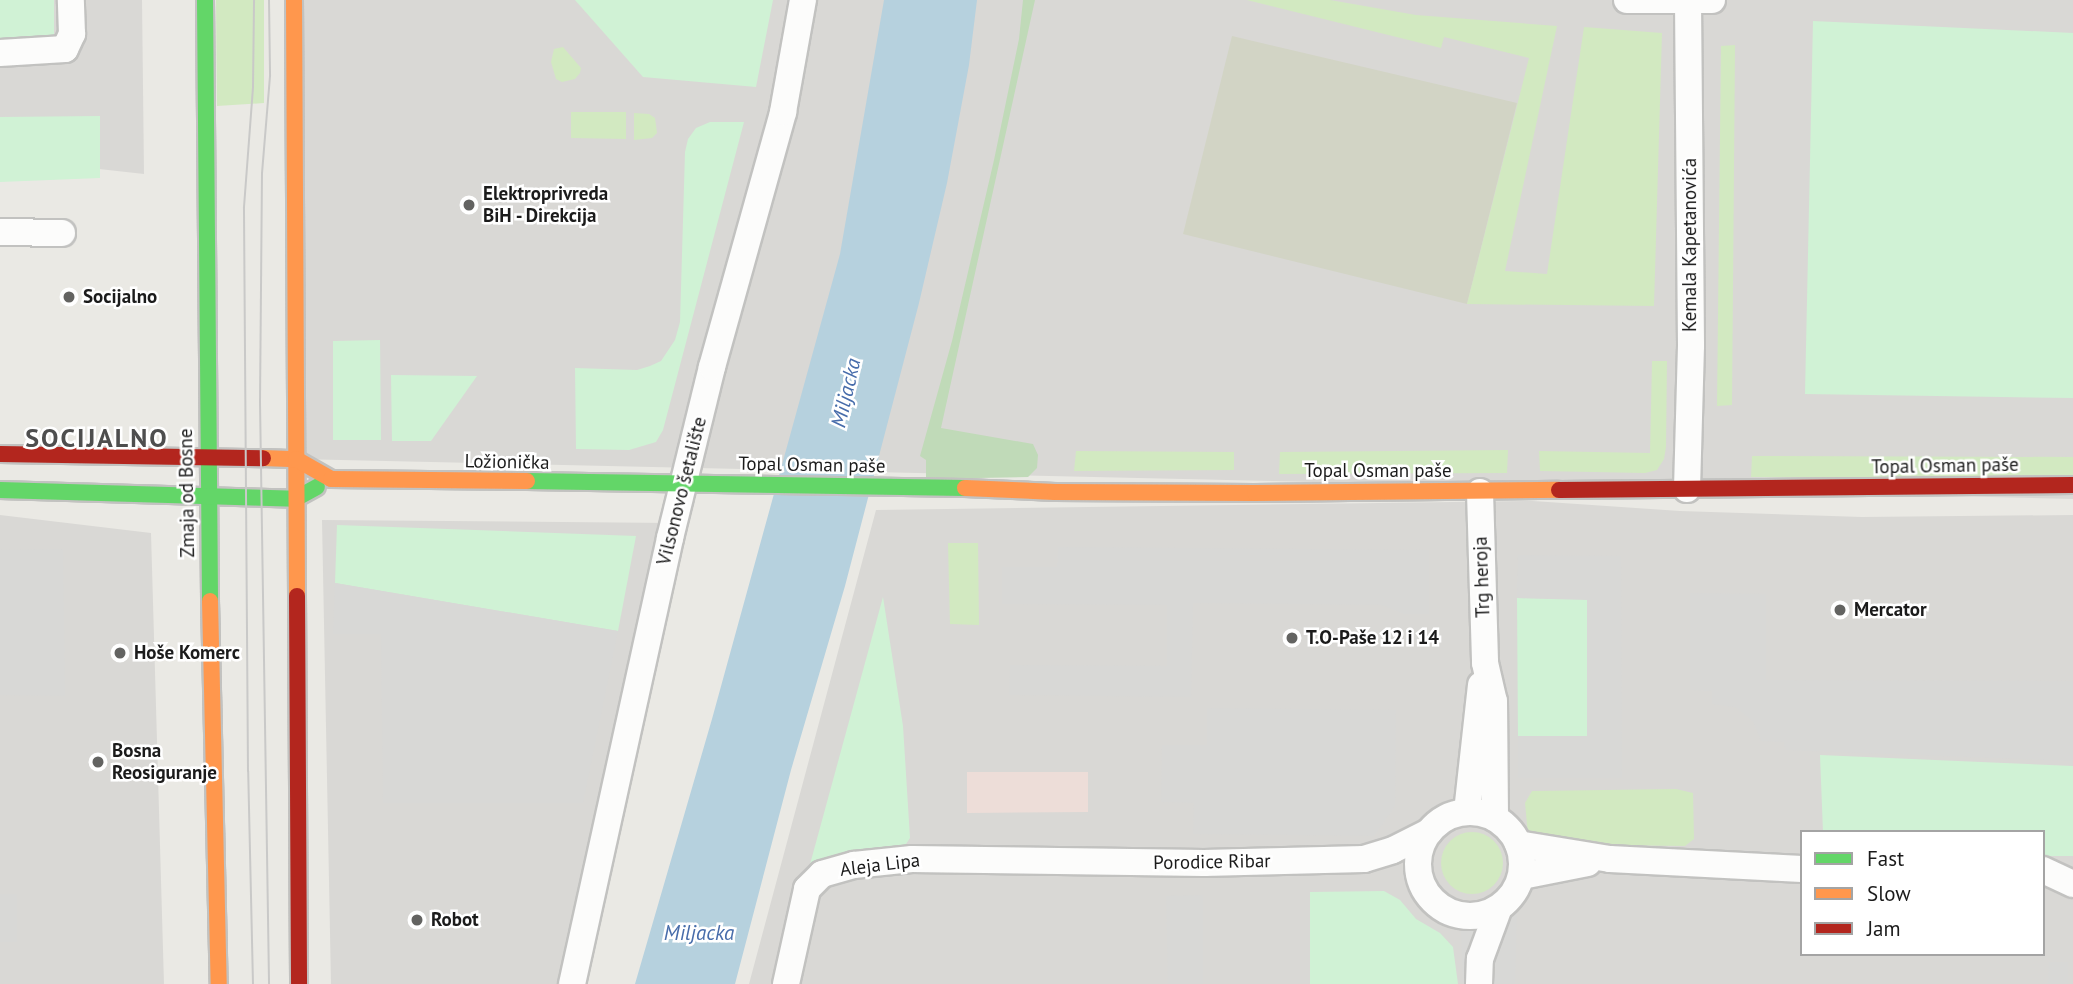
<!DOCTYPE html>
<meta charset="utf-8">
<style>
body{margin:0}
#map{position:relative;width:2073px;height:984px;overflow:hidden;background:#eae9e4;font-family:"PT Sans",sans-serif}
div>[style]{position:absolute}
.residential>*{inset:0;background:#d9d8d5}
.commercial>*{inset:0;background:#edddd8}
.construction>*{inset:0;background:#d2d4c5}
.grass>*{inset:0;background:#d2e9c1}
.round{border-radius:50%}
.forest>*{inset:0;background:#c0dab8}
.park>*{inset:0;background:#d0f2d5}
.parking>*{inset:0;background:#d8d8d6}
.water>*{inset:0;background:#b6d1de}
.roads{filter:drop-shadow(2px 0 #c2c2c0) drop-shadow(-2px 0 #c2c2c0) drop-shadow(0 2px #c2c2c0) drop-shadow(0 -2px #c2c2c0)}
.street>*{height:26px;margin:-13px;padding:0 13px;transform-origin:13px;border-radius:13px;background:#fcfcfb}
.street>.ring{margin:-13px;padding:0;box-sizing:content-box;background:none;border:26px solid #fcfcfb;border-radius:50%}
.fast>*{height:16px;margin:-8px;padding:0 8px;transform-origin:8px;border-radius:8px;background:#63d668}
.slow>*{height:16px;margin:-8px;padding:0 8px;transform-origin:8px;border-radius:8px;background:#ff974d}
.jam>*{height:16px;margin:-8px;padding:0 8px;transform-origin:8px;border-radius:8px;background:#b3261e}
.tram>*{height:2px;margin:-1px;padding:0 1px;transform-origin:1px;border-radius:1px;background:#c9c9c8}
.dots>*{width:19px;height:19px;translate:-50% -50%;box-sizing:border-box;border:4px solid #fff;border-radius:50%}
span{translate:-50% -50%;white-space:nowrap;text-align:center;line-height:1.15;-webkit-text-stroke:5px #fff;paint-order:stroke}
.poi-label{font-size:19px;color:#1b1b1b;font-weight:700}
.left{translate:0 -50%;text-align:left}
.street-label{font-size:19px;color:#1b1b1b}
.water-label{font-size:21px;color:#486dab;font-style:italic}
.district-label{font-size:26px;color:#4e4e4e;font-weight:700;letter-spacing:2px}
.legend{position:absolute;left:1800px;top:830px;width:245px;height:126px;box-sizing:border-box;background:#fff;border:2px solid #a4a4a4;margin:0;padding:9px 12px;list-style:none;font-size:21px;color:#1b1b1b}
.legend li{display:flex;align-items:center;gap:14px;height:35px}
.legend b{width:35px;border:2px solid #a4a4a4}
</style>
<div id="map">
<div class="residential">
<div style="clip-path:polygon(0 0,142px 0,144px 174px,0 158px)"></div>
<div style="clip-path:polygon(293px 0,2073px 0,2073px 499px,296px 459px)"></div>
<div style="clip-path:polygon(evenodd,1533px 501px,1680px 511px,1862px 517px,2073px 515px,2073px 984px,749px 984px,876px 510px,1533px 501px,1802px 832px,2043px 832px,2043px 954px,1802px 954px,1802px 832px)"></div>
<div style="clip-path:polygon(0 515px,151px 533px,164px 984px,0 984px)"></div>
<div style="clip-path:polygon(322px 520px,672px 523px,577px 984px,331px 984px)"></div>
</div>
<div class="commercial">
<div style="clip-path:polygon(967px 772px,1088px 772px,1088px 812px,967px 813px)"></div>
</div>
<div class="construction">
<div style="clip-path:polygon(1232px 36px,1517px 103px,1467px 304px,1183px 234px)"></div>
</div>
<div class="grass">
<div style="clip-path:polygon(216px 0,264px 0,264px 103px,217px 106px)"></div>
<div style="clip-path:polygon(1247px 0,1330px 0,1416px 15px,1557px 26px,1505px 271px,1547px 274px,1584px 27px,1662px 33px,1654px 306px,1467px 304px,1529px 58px,1444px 37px,1441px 48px)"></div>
<div style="clip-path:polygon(1735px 45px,1732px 405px,1717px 406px,1721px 46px)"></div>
<div style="clip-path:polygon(563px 47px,581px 68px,580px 73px,575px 79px,562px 82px,556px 79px,551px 62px,554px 49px)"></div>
<div style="clip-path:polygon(571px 112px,626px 112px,626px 139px,571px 138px)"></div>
<div style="clip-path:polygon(634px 113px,649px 114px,655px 118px,657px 133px,652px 138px,634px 140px)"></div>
<div style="clip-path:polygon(1652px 361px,1667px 361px,1666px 447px,1664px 459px,1657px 470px,1645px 473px,1540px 471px,1539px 451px,1650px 453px)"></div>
<div style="clip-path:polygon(1508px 450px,1507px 473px,1279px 474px,1280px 452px)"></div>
<div style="clip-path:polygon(1076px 451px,1234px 452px,1234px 470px,1074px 471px)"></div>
<div style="clip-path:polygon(1752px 456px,2073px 457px,2073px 479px,1751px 477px)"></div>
<div style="clip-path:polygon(948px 543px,978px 543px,979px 625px,950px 624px)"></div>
<div style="clip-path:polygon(1676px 789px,1693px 793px,1694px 839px,1685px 846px,1535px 844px,1528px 835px,1525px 803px,1532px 791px)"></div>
<div class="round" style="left:1441px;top:832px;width:62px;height:62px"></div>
</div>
<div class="forest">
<div style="clip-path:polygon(1023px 0,1035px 0,941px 428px,1033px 444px,1038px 455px,1037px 468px,1028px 477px,926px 479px,926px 460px,920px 456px,952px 341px,994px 160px,1019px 39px)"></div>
</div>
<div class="park">
<div style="clip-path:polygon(0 0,54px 0,54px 41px,0 42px)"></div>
<div style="clip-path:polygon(575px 0,773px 0,756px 87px,643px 77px)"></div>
<div style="clip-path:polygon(1813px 21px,2073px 33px,2073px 398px,1805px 394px)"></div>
<div style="clip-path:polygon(100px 116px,100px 178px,0 182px,0 117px)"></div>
<div style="clip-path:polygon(710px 122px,744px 122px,663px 430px,656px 442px,629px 450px,576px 449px,575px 368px,637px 370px,650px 366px,661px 361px,675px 340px,680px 322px,685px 152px,688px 139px,696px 128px)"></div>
<div style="clip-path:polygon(380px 340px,381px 440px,333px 440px,333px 341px)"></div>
<div style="clip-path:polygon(391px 375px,477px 376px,431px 441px,392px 441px)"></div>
<div style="clip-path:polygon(337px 525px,636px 536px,618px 631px,335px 583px)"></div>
<div style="clip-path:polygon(883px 597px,903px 726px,910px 838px,902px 850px,834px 858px,809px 868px)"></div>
<div style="clip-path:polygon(1517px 598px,1587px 599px,1587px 736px,1518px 736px)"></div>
<div style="clip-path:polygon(1820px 755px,2073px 766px,2073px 856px,2043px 856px,2043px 832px,1823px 832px)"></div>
<div style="clip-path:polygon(1384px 891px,1400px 900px,1416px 919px,1440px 933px,1453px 947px,1458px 984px,1310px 984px,1310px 892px)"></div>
</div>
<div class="parking">
<div style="clip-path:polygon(1058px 547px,1429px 550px,1429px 614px,1404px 614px,1382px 605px,1193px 603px,1191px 697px,1009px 695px,1010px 665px,1167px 666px,1167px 605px,1002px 604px,1002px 567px,1057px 567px)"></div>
<div style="clip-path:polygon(63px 549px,65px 696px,0 695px,0 550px)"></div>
<div style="clip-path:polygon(1518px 555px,1621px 556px,1622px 778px,1518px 778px,1518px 736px,1587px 736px,1587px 600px,1517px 598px)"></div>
<div style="clip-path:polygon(335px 583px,618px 631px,583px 803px,383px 803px,381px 634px,333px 634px)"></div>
<div style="clip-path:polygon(1690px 593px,1766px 594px,1766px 680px,2073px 681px,2073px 761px,1785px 750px,1784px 742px,1761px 741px,1753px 722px,1735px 707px,1712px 704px,1712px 691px,1690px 690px)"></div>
<div style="clip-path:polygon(1207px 708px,1396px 710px,1395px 806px,1374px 836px,1193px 834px,1194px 803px,1161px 802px,1162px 745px,1207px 745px)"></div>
<div style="clip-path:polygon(0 894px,17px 894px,17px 942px,0 942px)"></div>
<div style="clip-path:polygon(1203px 895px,1203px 984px,1168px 984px,1166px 896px)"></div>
<div style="clip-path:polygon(1460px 912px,1517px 913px,1515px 984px,1463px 984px)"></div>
<div style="clip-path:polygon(2049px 962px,2068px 962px,2068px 984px,2048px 984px)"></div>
</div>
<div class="water">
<div style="clip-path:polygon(884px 0,977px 0,969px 65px,947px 183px,919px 303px,845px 586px,791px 770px,735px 984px,635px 984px,712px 719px,840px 254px)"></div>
</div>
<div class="roads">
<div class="street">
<div style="left:1627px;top:0;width:85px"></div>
<div style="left:0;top:53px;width:65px;rotate:-3.5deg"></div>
<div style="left:65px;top:49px;width:17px;rotate:-65deg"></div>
<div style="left:72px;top:34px;width:34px;rotate:-92deg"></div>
<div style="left:0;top:232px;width:62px;rotate:0.9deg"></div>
<div style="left:1687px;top:489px;width:144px;rotate:-88.4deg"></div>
<div style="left:1691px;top:345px;width:344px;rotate:-90.5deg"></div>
<div style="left:1480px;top:492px;width:171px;rotate:88.3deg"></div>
<div style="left:1485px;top:663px;width:39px;rotate:77deg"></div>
<div style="left:1494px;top:701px;width:117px;rotate:89.5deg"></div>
<div class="ring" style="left:1418px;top:812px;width:78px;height:78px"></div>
<div style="left:1467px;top:812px;width:128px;rotate:-83.7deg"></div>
<div style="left:1518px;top:844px;width:93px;rotate:9.3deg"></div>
<div style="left:1610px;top:859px;width:192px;rotate:3deg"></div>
<div style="left:2043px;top:870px;width:33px;rotate:25deg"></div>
<div style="left:1522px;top:876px;width:67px;rotate:-11.1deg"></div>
<div style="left:572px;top:984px;width:457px;rotate:-77.6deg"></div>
<div style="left:670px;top:538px;width:176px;rotate:-76.2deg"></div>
<div style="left:712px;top:367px;width:265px;rotate:-74.4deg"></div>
<div style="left:783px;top:112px;width:114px;rotate:-79.9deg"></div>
<div style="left:786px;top:984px;width:97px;rotate:-77.5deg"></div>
<div style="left:807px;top:889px;width:21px;rotate:-45deg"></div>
<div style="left:822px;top:874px;width:33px;rotate:-16deg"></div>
<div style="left:854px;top:865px;width:58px;rotate:-5.9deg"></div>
<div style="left:912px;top:859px;width:292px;rotate:0.8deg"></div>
<div style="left:1204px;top:863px;width:160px;rotate:-1.4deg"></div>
<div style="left:1364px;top:859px;width:30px;rotate:-17deg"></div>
<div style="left:1393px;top:850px;width:40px;rotate:-26.6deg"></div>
<div style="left:1479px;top:984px;width:25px;rotate:-88deg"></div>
<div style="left:1480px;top:959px;width:52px;rotate:-69.8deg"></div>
</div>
<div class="fast">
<div style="left:205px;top:0;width:601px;rotate:89.52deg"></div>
<div style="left:527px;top:481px;width:438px;rotate:0.9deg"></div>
<div style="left:0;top:490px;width:295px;rotate:1.7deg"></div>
<div style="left:295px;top:499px;width:25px;rotate:-29deg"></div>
</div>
<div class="slow">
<div style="left:294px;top:0;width:596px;rotate:89.71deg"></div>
<div style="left:263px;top:458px;width:33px;rotate:2deg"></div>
<div style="left:296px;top:459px;width:40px;rotate:29.7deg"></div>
<div style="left:331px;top:479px;width:196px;rotate:0.6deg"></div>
<div style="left:965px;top:488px;width:90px;rotate:2.5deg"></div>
<div style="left:1055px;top:492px;width:200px;rotate:0.3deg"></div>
<div style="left:1255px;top:493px;width:304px;rotate:-0.6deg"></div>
<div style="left:210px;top:601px;width:383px;rotate:88.7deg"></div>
</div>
<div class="jam">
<div style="left:0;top:454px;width:263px;rotate:0.9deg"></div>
<div style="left:1559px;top:490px;width:514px;rotate:-0.56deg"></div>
<div style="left:297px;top:596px;width:388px;rotate:89.7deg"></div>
</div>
</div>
<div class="tram">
<div style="left:269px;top:0;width:76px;rotate:89.2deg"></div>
<div style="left:270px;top:76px;width:97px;rotate:94.7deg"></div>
<div style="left:262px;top:173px;width:229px;rotate:90.5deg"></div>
<div style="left:260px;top:402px;width:582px;rotate:89.11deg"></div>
<div style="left:253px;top:984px;width:213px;rotate:-91.3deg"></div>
<div style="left:248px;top:771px;width:564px;rotate:-90.41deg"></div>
<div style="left:244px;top:207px;width:121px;rotate:-85.7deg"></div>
<div style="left:253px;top:86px;width:86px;rotate:-89.3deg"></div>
</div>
<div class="dots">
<div style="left:469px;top:205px;background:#636361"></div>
<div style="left:69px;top:297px;background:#636361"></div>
<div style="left:1840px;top:610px;background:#636361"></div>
<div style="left:1292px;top:638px;background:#636361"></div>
<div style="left:120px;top:653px;background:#636361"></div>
<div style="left:98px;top:762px;background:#636361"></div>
<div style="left:417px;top:920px;background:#636361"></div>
</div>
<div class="poi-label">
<span class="left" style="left:483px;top:205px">Elektroprivreda<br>BiH - Direkcija</span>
<span class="left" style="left:83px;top:297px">Socijalno</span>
<span class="left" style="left:1854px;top:610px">Mercator</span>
<span class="left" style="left:1306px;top:638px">T.O-Paše 12 i 14</span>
<span class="left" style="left:134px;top:653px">Hoše Komerc</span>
<span class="left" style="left:112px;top:762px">Bosna<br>Reosiguranje</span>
<span class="left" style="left:431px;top:920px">Robot</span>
</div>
<div class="street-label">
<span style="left:1690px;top:245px;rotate:-90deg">Kemala Kapetanovića</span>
<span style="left:507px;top:462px;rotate:1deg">Ložionička</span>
<span style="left:812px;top:465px;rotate:1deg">Topal Osman paše</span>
<span style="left:1945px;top:466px;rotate:-1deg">Topal Osman paše</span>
<span style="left:1378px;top:471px">Topal Osman paše</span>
<span style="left:682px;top:491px;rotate:-76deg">Vilsonovo šetalište</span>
<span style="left:187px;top:493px;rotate:-91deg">Zmaja od Bosne</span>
<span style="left:1482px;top:577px;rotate:-92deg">Trg heroja</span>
<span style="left:1212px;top:862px;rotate:-1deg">Porodice Ribar</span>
<span style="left:880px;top:865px;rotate:-7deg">Aleja Lipa</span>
</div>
<div class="water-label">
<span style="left:846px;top:393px;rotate:-77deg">Miljacka</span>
<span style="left:699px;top:933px">Miljacka</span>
</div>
<div class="district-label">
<span style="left:97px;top:438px">SOCIJALNO</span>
</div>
<ul class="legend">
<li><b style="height:9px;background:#63d668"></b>Fast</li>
<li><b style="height:9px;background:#ff974d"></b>Slow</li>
<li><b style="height:9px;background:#b3261e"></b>Jam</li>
</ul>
</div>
